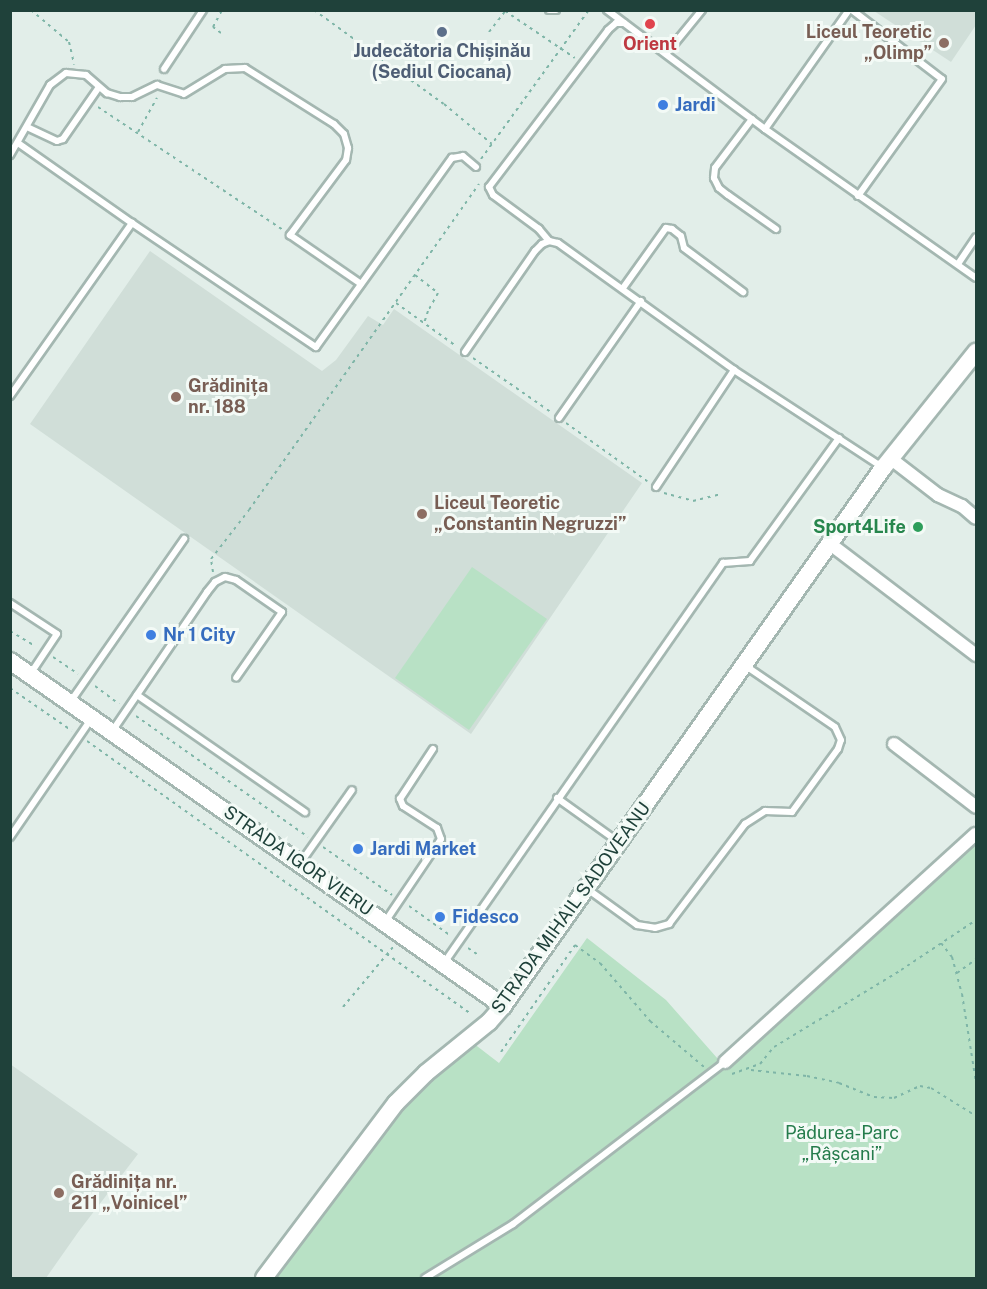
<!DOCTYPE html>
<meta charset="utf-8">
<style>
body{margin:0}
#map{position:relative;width:987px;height:1289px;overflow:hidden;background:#e2eee9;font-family:"Public Sans",sans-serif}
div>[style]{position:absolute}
.built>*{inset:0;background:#d0ded8}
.green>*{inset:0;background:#b8e1c5}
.path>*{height:2px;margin-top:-1px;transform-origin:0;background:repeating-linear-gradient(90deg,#7eb5a7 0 3px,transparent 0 7.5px)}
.roads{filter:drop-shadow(2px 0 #a4b7b1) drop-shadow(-2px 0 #a4b7b1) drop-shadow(0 2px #a4b7b1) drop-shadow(0 -2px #a4b7b1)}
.lane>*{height:6px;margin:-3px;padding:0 3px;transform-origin:3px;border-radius:3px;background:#fff}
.street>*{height:12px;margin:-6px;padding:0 6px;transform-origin:6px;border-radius:6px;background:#fff}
.secondary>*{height:16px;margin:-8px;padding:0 8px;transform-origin:8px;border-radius:8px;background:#fff}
.dots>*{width:16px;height:16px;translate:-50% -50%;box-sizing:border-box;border:3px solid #f3faf6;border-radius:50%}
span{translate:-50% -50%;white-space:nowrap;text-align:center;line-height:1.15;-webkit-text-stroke:6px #f3faf6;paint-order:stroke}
.education-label{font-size:18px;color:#785e54;font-weight:700}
.right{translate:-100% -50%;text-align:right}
.left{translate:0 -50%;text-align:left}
.health-label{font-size:18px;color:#be3a42;font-weight:700}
.service-label{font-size:18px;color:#4e5e75;font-weight:700}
.shop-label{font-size:18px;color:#366cbe;font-weight:700}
.leisure-label{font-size:18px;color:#27864d;font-weight:700}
.street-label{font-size:18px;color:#1f413a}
.park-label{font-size:18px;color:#257c4c}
.frame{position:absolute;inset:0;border:12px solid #1f413a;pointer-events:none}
</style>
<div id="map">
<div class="built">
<div style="clip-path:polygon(874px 11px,976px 11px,976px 25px,951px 62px)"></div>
<div style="clip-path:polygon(150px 251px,322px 371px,336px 360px,368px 316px,383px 325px,394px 309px,642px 483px,471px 734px,30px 424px)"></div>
<div style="clip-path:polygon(10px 1064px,138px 1154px,79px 1231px,46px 1278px,11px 1278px)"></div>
</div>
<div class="green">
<div style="clip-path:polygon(472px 567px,547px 619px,469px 730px,395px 678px)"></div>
<div style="clip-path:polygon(976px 842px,976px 1278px,253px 1278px,288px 1229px,403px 1085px,460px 1033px,499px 1063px,587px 938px,666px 1000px,725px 1067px)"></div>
</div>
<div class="path">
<div style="left:31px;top:10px;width:50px;rotate:40.1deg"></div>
<div style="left:69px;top:42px;width:23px;rotate:77deg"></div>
<div style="left:314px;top:10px;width:160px;rotate:35.9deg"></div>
<div style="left:444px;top:104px;width:62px;rotate:39.8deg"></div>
<div style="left:505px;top:11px;width:84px;rotate:33.9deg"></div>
<div style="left:489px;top:32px;width:28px;rotate:-52deg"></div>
<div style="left:221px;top:33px;width:10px;rotate:-143deg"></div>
<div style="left:213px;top:27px;width:19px;rotate:-62deg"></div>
<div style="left:98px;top:107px;width:222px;rotate:33.6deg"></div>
<div style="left:138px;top:132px;width:39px;rotate:-61deg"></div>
<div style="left:481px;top:159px;width:184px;rotate:-54.1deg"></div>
<div style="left:415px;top:275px;width:29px;rotate:38deg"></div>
<div style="left:438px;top:293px;width:21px;rotate:119deg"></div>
<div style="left:428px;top:311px;width:13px;rotate:108deg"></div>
<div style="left:396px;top:303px;width:74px;rotate:35.6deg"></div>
<div style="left:473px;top:358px;width:96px;rotate:34.8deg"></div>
<div style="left:566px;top:423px;width:100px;rotate:35.6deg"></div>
<div style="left:664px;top:493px;width:30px;rotate:15deg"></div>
<div style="left:693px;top:501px;width:29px;rotate:-14deg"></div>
<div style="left:213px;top:572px;width:13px;rotate:-99deg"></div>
<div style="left:211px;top:559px;width:62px;rotate:-52.2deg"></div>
<div style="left:249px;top:510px;width:399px;rotate:-54.8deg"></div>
<div style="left:10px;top:631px;width:29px;rotate:31deg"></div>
<div style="left:53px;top:657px;width:30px;rotate:34deg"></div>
<div style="left:95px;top:686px;width:30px;rotate:37deg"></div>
<div style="left:10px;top:688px;width:75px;rotate:34.7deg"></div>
<div style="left:136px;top:716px;width:210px;rotate:35.1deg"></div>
<div style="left:87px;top:741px;width:471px;rotate:35.4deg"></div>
<div style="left:323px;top:847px;width:84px;rotate:34.8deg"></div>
<div style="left:409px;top:906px;width:52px;rotate:35.5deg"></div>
<div style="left:941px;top:943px;width:18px;rotate:52deg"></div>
<div style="left:952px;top:957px;width:38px;rotate:75deg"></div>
<div style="left:962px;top:994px;width:89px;rotate:81deg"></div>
<div style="left:468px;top:948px;width:14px;rotate:34deg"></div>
<div style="left:957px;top:973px;width:24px;rotate:-36deg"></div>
<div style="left:343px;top:1007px;width:78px;rotate:-50.2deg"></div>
<div style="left:501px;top:1052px;width:130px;rotate:-55.3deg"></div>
<div style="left:575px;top:945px;width:31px;rotate:36deg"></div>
<div style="left:600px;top:963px;width:77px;rotate:49.2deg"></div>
<div style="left:650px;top:1021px;width:71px;rotate:40.4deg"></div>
<div style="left:751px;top:1070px;width:56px;rotate:6.1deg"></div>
<div style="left:807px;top:1076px;width:33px;rotate:12deg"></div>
<div style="left:839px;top:1083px;width:38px;rotate:22deg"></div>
<div style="left:874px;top:1097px;width:20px;rotate:3deg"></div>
<div style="left:894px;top:1098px;width:29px;rotate:-25deg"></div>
<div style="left:920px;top:1086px;width:11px;rotate:10deg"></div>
<div style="left:931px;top:1088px;width:53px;rotate:31.9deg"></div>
<div style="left:732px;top:1074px;width:30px;rotate:-20deg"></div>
<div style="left:760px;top:1064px;width:22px;rotate:-51deg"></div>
<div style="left:774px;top:1047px;width:149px;rotate:-31.2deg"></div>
<div style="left:901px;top:970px;width:90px;rotate:-33.7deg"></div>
</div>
<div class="roads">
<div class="lane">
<div style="left:549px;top:10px;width:7px"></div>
<div style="left:607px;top:10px;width:198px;rotate:37deg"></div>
<div style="left:765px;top:129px;width:258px;rotate:35.2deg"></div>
<div style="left:852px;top:10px;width:113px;rotate:37.5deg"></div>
<div style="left:942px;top:79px;width:144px;rotate:125.7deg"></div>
<div style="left:666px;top:54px;width:57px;rotate:-50.7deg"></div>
<div style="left:164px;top:69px;width:71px;rotate:-56.5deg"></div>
<div style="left:752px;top:119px;width:61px;rotate:127.1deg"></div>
<div style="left:715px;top:168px;width:10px;rotate:96deg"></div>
<div style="left:714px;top:178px;width:11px;rotate:63deg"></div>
<div style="left:719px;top:188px;width:11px;rotate:38deg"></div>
<div style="left:728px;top:195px;width:59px;rotate:35.3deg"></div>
<div style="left:27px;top:127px;width:33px;rotate:25deg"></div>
<div style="left:57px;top:141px;width:6px;rotate:-18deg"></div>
<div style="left:63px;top:139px;width:63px;rotate:-55.3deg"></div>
<div style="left:765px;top:129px;width:146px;rotate:-54.8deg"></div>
<div style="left:18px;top:143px;width:139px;rotate:35.1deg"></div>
<div style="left:10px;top:155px;width:81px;rotate:-60.3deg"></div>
<div style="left:50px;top:85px;width:20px;rotate:-37deg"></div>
<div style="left:66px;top:73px;width:20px;rotate:6deg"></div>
<div style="left:86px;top:75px;width:28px;rotate:41deg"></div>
<div style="left:107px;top:93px;width:14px;rotate:17deg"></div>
<div style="left:120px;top:97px;width:12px"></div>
<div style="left:132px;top:97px;width:28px;rotate:-26deg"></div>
<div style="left:157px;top:85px;width:28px;rotate:18deg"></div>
<div style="left:184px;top:94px;width:48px;rotate:-31.4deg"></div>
<div style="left:225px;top:69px;width:20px;rotate:-3deg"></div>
<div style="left:245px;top:68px;width:105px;rotate:32.2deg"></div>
<div style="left:334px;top:124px;width:14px;rotate:45deg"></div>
<div style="left:344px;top:134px;width:15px;rotate:74deg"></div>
<div style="left:348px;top:148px;width:12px;rotate:99deg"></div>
<div style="left:346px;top:160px;width:94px;rotate:126.7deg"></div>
<div style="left:290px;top:235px;width:86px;rotate:34.6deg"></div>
<div style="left:549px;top:241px;width:16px;rotate:-130deg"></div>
<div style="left:539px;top:229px;width:57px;rotate:-143.5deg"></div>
<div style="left:493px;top:195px;width:9px;rotate:-117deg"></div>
<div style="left:489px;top:187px;width:197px;rotate:-52.8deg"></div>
<div style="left:608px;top:30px;width:11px;rotate:-41deg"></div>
<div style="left:616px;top:23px;width:8px"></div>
<div style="left:958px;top:264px;width:32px;rotate:-56deg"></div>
<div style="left:623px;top:288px;width:74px;rotate:-54.4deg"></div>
<div style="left:666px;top:228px;width:6px;rotate:9deg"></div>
<div style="left:672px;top:229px;width:11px;rotate:38deg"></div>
<div style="left:681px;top:236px;width:12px;rotate:76deg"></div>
<div style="left:684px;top:248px;width:74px;rotate:36.7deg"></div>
<div style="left:465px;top:352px;width:123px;rotate:-55.3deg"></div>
<div style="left:535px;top:251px;width:10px;rotate:-45deg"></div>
<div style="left:542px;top:244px;width:8px;rotate:-23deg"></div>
<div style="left:549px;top:241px;width:9px;rotate:13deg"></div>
<div style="left:558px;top:243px;width:217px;rotate:35.8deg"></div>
<div style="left:734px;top:370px;width:177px;rotate:33.2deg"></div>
<div style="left:10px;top:396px;width:212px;rotate:-54.8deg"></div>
<div style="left:132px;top:223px;width:222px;rotate:34deg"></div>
<div style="left:316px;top:347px;width:233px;rotate:-54.3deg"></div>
<div style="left:452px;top:158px;width:11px;rotate:-10deg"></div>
<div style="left:463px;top:156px;width:17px;rotate:40deg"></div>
<div style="left:559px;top:418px;width:143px;rotate:-55deg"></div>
<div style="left:656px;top:487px;width:141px;rotate:-56.3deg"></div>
<div style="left:10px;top:603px;width:56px;rotate:33.4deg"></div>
<div style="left:57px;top:634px;width:47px;rotate:123.7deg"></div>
<div style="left:137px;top:695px;width:205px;rotate:34.9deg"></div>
<div style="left:71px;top:701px;width:198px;rotate:-55.1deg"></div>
<div style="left:113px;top:730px;width:167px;rotate:-55.7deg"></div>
<div style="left:207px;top:592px;width:13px;rotate:-51deg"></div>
<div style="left:215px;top:582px;width:11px;rotate:-27deg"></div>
<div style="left:225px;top:577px;width:11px;rotate:15deg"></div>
<div style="left:236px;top:580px;width:56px;rotate:34.8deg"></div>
<div style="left:282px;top:612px;width:80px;rotate:124.9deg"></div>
<div style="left:557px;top:798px;width:74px;rotate:35.6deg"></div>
<div style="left:10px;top:837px;width:143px;rotate:-55.5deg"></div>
<div style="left:301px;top:862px;width:88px;rotate:-54.7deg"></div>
<div style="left:586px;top:888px;width:63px;rotate:36deg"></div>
<div style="left:637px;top:925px;width:18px;rotate:9deg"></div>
<div style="left:655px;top:928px;width:15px;rotate:-16deg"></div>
<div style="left:669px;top:924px;width:126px;rotate:-52.8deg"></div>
<div style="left:745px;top:824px;width:24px;rotate:-33deg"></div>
<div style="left:765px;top:811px;width:27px;rotate:2deg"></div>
<div style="left:792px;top:812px;width:78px;rotate:-53.9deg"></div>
<div style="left:838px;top:749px;width:9px;rotate:-72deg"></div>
<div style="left:841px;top:740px;width:14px;rotate:-115deg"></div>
<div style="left:835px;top:727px;width:108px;rotate:-145.6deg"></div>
<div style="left:385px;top:922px;width:100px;rotate:-56deg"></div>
<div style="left:441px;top:839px;width:12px;rotate:-110deg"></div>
<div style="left:437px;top:828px;width:40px;rotate:-147.1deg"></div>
<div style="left:403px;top:806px;width:8px;rotate:-113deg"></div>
<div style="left:400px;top:799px;width:60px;rotate:-56.6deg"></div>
<div style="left:444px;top:963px;width:488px;rotate:-55.1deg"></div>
<div style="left:723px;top:563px;width:27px;rotate:-4deg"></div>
<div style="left:750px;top:561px;width:152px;rotate:-54.1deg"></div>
<div style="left:425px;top:1278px;width:103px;rotate:-31.5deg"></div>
<div style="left:513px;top:1224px;width:267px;rotate:-37.4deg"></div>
</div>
<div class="street">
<div style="left:890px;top:458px;width:61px;rotate:37.6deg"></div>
<div style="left:938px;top:495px;width:26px;rotate:25deg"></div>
<div style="left:962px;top:506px;width:18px;rotate:41deg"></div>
<div style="left:829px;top:543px;width:185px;rotate:37.3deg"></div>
<div style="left:894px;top:744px;width:103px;rotate:37.5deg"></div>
<div style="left:725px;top:1062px;width:339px;rotate:-42.3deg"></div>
</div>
<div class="secondary">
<div style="left:10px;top:661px;width:602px;rotate:34.98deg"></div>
<div style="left:264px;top:1278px;width:219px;rotate:-53deg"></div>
<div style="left:396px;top:1103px;width:42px;rotate:-45deg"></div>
<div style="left:426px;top:1073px;width:81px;rotate:-39deg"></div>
<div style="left:489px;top:1022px;width:21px;rotate:-49deg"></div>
<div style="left:503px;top:1006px;width:659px;rotate:-54.77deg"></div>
<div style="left:883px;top:468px;width:149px;rotate:-51.3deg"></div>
</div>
</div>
<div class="dots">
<div style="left:650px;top:24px;background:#e0444e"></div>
<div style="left:442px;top:32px;background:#5c6f8a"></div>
<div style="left:944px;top:43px;background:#8d6e63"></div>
<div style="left:663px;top:105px;background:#3f7fe0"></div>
<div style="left:176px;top:397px;background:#8d6e63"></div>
<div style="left:422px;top:514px;background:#8d6e63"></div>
<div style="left:918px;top:527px;background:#2e9e5b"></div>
<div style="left:151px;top:635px;background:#3f7fe0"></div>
<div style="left:358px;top:849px;background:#3f7fe0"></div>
<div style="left:440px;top:917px;background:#3f7fe0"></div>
<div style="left:59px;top:1193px;background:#8d6e63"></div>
</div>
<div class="education-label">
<span class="right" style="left:932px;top:43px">Liceul Teoretic<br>„Olimp”</span>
<span class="left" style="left:188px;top:397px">Grădinița<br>nr. 188</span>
<span class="left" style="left:434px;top:514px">Liceul Teoretic<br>„Constantin Negruzzi”</span>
<span class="left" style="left:71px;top:1193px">Grădinița nr.<br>211 „Voinicel”</span>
</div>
<div class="health-label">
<span style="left:650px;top:44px">Orient</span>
</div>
<div class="service-label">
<span style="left:442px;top:62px">Judecătoria Chișinău<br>(Sediul Ciocana)</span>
</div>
<div class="shop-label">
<span class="left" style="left:675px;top:105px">Jardi</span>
<span class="left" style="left:163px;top:635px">Nr 1 City</span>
<span class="left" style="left:370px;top:849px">Jardi Market</span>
<span class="left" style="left:452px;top:917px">Fidesco</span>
</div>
<div class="leisure-label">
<span class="right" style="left:906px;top:527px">Sport4Life</span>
</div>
<div class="street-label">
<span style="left:298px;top:861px;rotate:35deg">STRADA IGOR VIERU</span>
<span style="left:571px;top:908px;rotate:-54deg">STRADA MIHAIL SADOVEANU</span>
</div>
<div class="park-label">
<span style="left:842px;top:1144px">Pădurea-Parc<br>„Râșcani”</span>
</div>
<div class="frame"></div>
</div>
